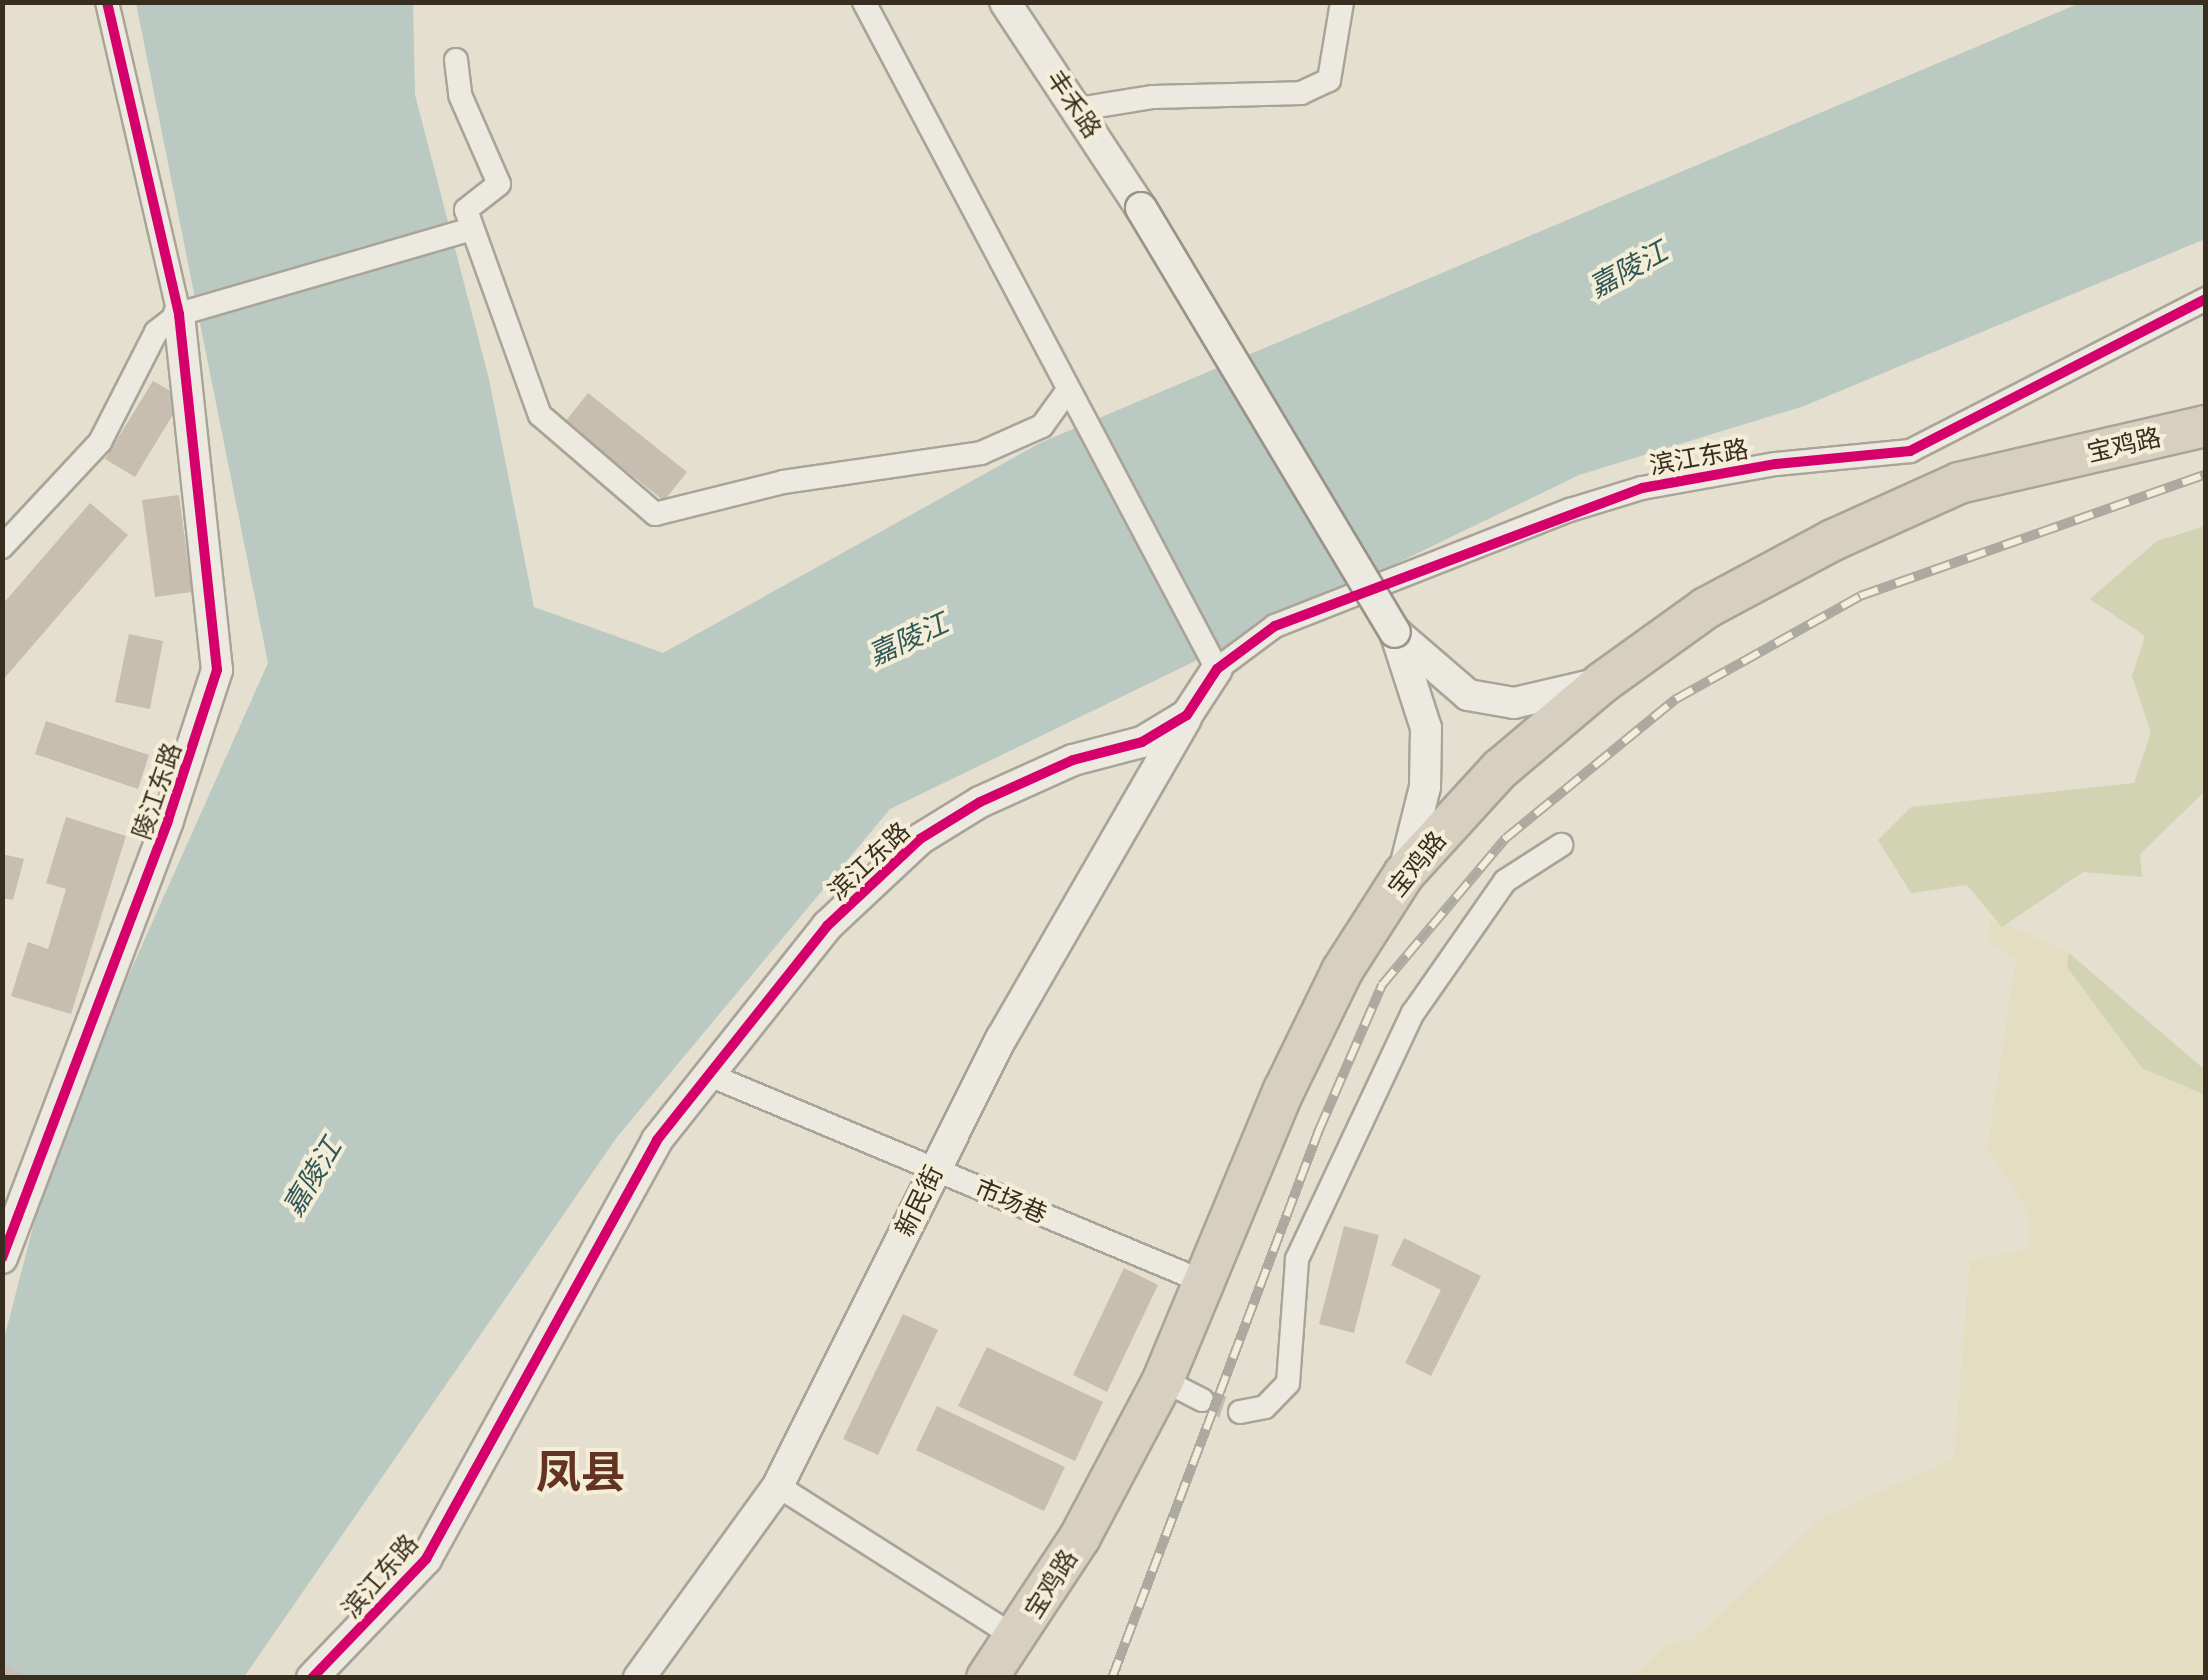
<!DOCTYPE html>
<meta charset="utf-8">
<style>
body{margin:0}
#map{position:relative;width:2208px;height:1680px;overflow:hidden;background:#e4dfcf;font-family:Lora,"Noto Sans SC",serif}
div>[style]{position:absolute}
.farmland>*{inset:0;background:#e3dec1}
.green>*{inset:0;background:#d1d3b2}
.water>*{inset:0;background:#bac9c1}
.building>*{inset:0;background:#c8beb0}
.street-tunnel>*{height:22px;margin-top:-11px;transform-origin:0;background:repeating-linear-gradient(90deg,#c2bcac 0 22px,transparent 0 33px)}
.path>*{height:4px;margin-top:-2px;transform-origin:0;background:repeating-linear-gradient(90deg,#c5c0b7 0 8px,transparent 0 13px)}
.roads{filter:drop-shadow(2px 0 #a9a498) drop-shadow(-2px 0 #a9a498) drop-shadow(0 2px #a9a498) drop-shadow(0 -2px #a9a498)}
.street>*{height:22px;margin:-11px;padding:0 11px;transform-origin:11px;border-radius:11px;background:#ece9e0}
.secondary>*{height:30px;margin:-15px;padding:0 15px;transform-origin:15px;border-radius:15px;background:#ece9e0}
.highway>*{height:40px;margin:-20px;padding:0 20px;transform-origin:20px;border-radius:20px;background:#d7d0c0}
.rail>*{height:10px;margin-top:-5px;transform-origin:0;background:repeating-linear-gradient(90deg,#f4edd7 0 19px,#aca9a1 0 38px);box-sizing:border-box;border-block:2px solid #aca9a1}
.bridges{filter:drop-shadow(2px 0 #999488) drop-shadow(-2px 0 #999488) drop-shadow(0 2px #999488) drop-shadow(0 -2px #999488)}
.secondary-bridge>*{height:30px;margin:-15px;padding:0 15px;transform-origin:15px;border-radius:15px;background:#ece9e0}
.cycleway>*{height:10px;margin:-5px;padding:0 5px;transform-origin:5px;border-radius:5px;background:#d6006c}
span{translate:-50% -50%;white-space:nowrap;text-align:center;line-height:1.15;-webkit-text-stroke:8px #f4edd7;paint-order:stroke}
.street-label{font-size:25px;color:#382e20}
.water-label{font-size:28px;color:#305757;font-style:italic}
.town-label{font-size:45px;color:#633422;font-weight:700}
.frame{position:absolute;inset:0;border:5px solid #382e20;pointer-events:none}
</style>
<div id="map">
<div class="farmland">
<div style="clip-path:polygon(1991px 918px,2069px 953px,2067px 967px,2141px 1068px,2205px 1095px,2206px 1666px,2200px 1677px,1632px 1678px,1666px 1645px,1694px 1639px,1819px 1520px,1954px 1458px,1970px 1260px,2029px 1249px,2028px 1211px,1987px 1150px,2016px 959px,1988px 940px)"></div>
</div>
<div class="green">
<div style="clip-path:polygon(2205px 526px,2205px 791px,2140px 854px,2142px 877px,2083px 872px,2002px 927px,1967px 885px,1911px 893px,1878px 840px,1911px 807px,2134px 783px,2151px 733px,2132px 676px,2145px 636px,2090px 599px,2157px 541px)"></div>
<div style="clip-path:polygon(2069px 953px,2205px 1070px,2205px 1095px,2142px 1068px,2067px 967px)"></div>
</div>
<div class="water">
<div style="clip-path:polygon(136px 3px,413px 3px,415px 95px,489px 379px,534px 607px,663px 653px,1040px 443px,2080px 3px,2205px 3px,2205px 239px,1804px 406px,1579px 475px,890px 809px,617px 1137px,244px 1677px,3px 1678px,3px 1343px,56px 1138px,268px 663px)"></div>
</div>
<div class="building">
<div style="clip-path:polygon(153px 381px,183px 398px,135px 477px,105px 459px)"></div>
<div style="clip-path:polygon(588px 393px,687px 472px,664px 501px,565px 422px)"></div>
<div style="clip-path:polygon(179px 495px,192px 592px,155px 597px,142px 500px)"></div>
<div style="clip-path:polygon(90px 503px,128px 535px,2px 681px,2px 605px)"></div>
<div style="clip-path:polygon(129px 634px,163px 641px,150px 709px,115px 702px)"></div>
<div style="clip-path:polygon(46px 721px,149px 755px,138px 789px,35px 754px)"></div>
<div style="clip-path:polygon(66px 817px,126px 836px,71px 1014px,11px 996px,28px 942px,48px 949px,66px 889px,46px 883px)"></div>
<div style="clip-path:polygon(2px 854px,24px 859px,13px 900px,2px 898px)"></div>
<div style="clip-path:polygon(1344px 1226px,1379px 1235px,1354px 1333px,1319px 1324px)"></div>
<div style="clip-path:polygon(1404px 1238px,1481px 1276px,1431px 1376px,1405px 1363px,1441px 1290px,1391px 1265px)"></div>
<div style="clip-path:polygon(1124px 1268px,1158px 1285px,1107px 1392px,1073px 1375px)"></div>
<div style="clip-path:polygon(903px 1314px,938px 1330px,878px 1455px,843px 1439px)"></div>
<div style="clip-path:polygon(987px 1347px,1103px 1402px,1075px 1461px,958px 1406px)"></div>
<div style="clip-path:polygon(937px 1406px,1065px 1467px,1044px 1511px,916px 1450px)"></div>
<div style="clip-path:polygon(2px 1664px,30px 1678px,2px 1678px)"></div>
</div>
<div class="street-tunnel">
<div style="left:1202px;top:1400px;width:40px;rotate:18deg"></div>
</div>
<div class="path">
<div style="left:2px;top:1674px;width:8px;rotate:30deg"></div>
</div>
<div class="roads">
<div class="street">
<div style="left:107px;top:2px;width:320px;rotate:77deg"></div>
<div style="left:864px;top:2px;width:755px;rotate:62.11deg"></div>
<div style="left:1217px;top:669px;width:72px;rotate:-36.6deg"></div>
<div style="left:1275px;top:626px;width:317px;rotate:-21.5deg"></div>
<div style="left:1570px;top:510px;width:75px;rotate:-17deg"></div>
<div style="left:1642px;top:488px;width:136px;rotate:-10.2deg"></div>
<div style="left:1776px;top:464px;width:135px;rotate:-5.5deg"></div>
<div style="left:1910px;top:451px;width:333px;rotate:-27.2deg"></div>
<div style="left:456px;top:60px;width:35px;rotate:83deg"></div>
<div style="left:460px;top:95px;width:97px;rotate:66.3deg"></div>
<div style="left:499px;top:184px;width:42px;rotate:141.8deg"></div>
<div style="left:466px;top:210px;width:218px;rotate:70.2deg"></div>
<div style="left:540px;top:415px;width:152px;rotate:40.7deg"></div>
<div style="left:655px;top:514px;width:132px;rotate:-14deg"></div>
<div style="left:783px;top:482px;width:200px;rotate:-8.3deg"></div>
<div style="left:981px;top:453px;width:67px;rotate:-23.9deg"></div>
<div style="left:1042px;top:426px;width:44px;rotate:-54.2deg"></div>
<div style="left:1078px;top:109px;width:76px;rotate:-9.1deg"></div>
<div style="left:1153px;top:97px;width:148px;rotate:-1.5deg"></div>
<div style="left:1301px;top:93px;width:31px;rotate:-25deg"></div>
<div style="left:1329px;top:80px;width:79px;rotate:-80.5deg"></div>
<div style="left:2px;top:547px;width:144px;rotate:-47deg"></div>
<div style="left:100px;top:442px;width:123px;rotate:-63deg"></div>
<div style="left:156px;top:332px;width:29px;rotate:-38deg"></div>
<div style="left:179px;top:314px;width:305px;rotate:-16.2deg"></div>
<div style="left:707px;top:1074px;width:539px;rotate:22.71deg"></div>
<div style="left:1163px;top:1380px;width:44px;rotate:27.1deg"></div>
<div style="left:1240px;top:1412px;width:25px;rotate:-11deg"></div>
<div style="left:1265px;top:1407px;width:33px;rotate:-46deg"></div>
<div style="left:1288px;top:1383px;width:124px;rotate:-85.8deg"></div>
<div style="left:1297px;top:1259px;width:272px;rotate:-64.8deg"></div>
<div style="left:1413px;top:1013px;width:161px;rotate:-55.1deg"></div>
<div style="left:1505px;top:881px;width:67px;rotate:-32.7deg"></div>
<div style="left:778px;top:1486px;width:283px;rotate:32.5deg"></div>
</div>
<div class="secondary">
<div style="left:1005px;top:2px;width:247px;rotate:56.6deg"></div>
<div style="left:1404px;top:871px;width:87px;rotate:-76deg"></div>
<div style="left:1425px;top:787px;width:59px;rotate:-89deg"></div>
<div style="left:1426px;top:728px;width:101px;rotate:-107.9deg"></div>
<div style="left:1395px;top:632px;width:96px;rotate:40.8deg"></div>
<div style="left:1468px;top:695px;width:47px;rotate:9.9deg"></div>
<div style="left:1514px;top:703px;width:88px;rotate:-13.1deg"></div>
<div style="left:2px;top:1258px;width:468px;rotate:-69.2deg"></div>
<div style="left:168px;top:820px;width:158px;rotate:-71.9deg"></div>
<div style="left:217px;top:670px;width:358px;rotate:-96.1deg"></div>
<div style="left:312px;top:1678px;width:165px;rotate:-46.2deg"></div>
<div style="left:426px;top:1559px;width:478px;rotate:-61.1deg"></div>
<div style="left:657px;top:1140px;width:273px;rotate:-51.5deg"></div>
<div style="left:827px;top:926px;width:127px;rotate:-43.1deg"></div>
<div style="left:920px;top:839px;width:70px;rotate:-31.7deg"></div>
<div style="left:980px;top:802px;width:102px;rotate:-24.3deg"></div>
<div style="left:1073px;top:760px;width:71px;rotate:-14.6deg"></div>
<div style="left:1142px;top:742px;width:52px;rotate:-31deg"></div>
<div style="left:1187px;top:715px;width:55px;rotate:-56.9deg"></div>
<div style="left:639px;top:1678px;width:237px;rotate:-54.1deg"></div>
<div style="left:778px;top:1486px;width:500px;rotate:-63.5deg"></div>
<div style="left:1001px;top:1039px;width:370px;rotate:-60deg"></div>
</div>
<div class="highway">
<div style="left:987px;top:1678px;width:169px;rotate:-56.6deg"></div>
<div style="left:1080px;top:1537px;width:178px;rotate:-62.1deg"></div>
<div style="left:1163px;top:1380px;width:314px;rotate:-67.4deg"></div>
<div style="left:1284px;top:1090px;width:132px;rotate:-64deg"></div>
<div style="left:1342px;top:971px;width:115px;rotate:-57.4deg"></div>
<div style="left:1404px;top:874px;width:142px;rotate:-47.6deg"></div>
<div style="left:1500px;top:769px;width:135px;rotate:-40.2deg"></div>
<div style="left:1603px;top:682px;width:127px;rotate:-35.7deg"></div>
<div style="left:1706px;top:608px;width:144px;rotate:-28.2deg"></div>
<div style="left:1833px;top:540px;width:138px;rotate:-24.3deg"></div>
<div style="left:1959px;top:483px;width:253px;rotate:-13deg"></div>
</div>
</div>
<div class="rail">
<div style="left:1112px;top:1678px;width:586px;rotate:-69.31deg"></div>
<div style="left:1319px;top:1130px;width:158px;rotate:-66.5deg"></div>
<div style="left:1382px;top:985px;width:192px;rotate:-49.9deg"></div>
<div style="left:1506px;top:838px;width:220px;rotate:-39.3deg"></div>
<div style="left:1676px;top:699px;width:211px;rotate:-29.2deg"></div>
<div style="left:1860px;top:596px;width:367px;rotate:-19.4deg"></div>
</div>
<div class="bridges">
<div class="secondary-bridge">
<div style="left:1141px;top:208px;width:494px;rotate:59.1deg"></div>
</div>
</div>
<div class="cycleway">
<div style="left:2px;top:1258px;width:468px;rotate:-69.2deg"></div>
<div style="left:168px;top:820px;width:158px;rotate:-71.9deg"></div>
<div style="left:217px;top:670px;width:358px;rotate:-96.1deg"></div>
<div style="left:179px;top:314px;width:320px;rotate:-103deg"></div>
<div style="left:312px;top:1678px;width:165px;rotate:-46.2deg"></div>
<div style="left:426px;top:1559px;width:478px;rotate:-61.1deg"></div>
<div style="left:657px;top:1140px;width:273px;rotate:-51.5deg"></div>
<div style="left:827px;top:926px;width:127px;rotate:-43.1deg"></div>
<div style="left:920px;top:839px;width:70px;rotate:-31.7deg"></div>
<div style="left:980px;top:802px;width:102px;rotate:-24.3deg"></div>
<div style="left:1073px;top:760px;width:71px;rotate:-14.6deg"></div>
<div style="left:1142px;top:742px;width:52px;rotate:-31deg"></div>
<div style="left:1187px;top:715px;width:55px;rotate:-56.9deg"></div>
<div style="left:1217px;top:669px;width:72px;rotate:-36.6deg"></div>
<div style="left:1275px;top:626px;width:392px;rotate:-20.6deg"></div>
<div style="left:1642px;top:488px;width:136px;rotate:-10.2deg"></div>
<div style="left:1776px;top:464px;width:135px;rotate:-5.5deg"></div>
<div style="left:1910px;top:451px;width:333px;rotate:-27.2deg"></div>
</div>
<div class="street-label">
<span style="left:1074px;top:104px;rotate:56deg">丰禾路</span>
<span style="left:2124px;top:445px;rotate:-13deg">宝鸡路</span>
<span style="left:1699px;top:457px;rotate:-10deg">滨江东路</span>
<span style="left:157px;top:791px;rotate:-71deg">陵江东路</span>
<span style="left:869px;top:861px;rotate:-43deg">滨江东路</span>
<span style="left:1417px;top:864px;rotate:-51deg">宝鸡路</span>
<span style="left:919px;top:1201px;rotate:-64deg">新民街</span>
<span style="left:1011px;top:1201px;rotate:23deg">市场巷</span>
<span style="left:380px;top:1576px;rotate:-49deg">滨江东路</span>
<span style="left:1051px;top:1584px;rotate:-58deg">宝鸡路</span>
</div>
<div class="water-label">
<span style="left:1628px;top:269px;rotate:-29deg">嘉陵江</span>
<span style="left:908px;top:639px;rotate:-25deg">嘉陵江</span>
<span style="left:312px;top:1177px;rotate:-59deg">嘉陵江</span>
</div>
<div class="town-label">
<span style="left:581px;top:1472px">凤县</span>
</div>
<div class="frame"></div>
</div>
